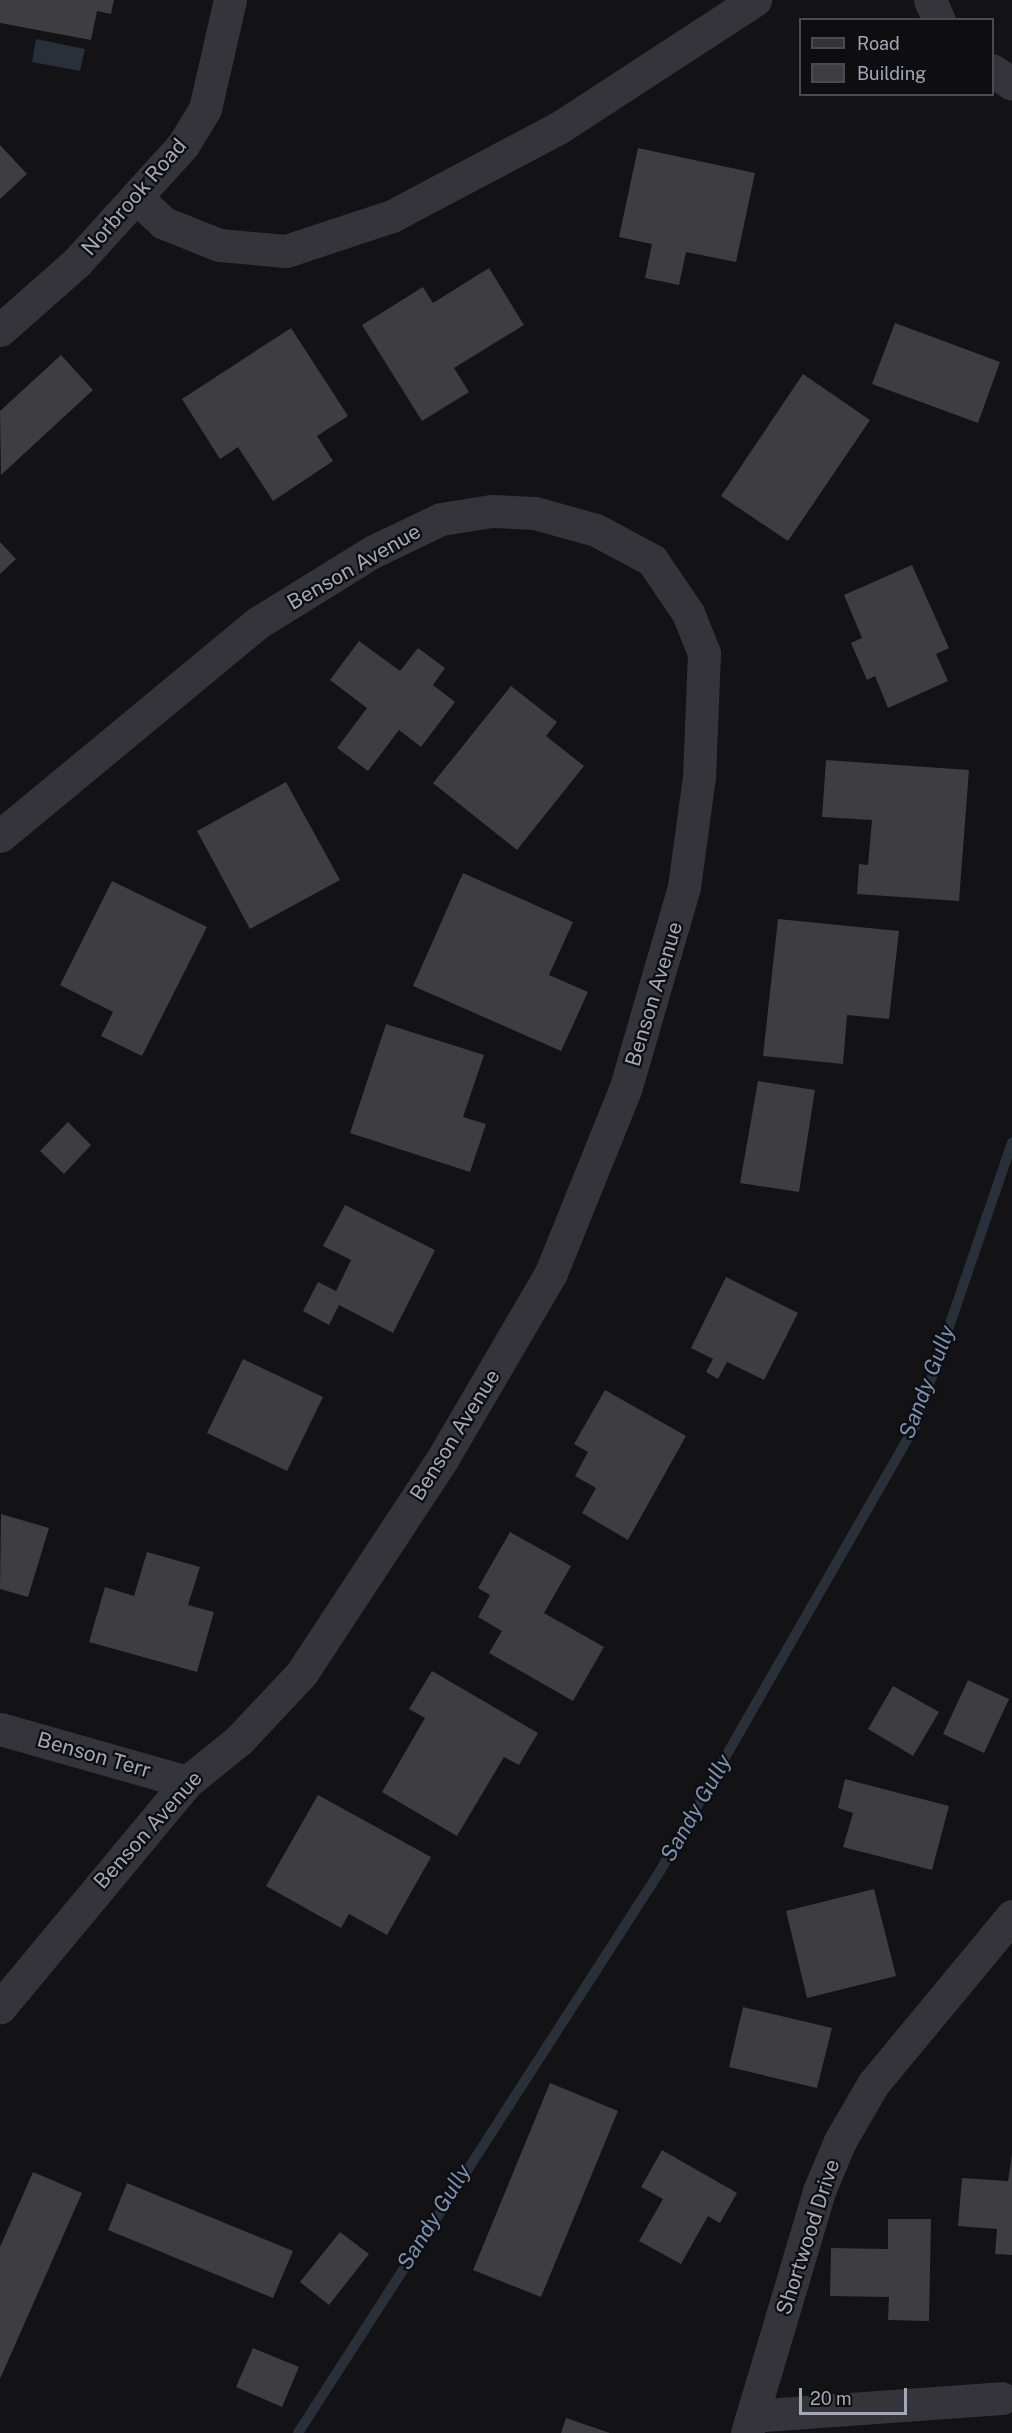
<!DOCTYPE html>
<style>
body{margin:0}
#map{position:relative;width:1012px;height:2433px;overflow:hidden;background:#131315;font-family:"Public Sans",sans-serif}
div>[style]{position:absolute}
.water>*{inset:0;background:#293039}
.stream>*{height:10px;margin:-5px;padding:0 5px;transform-origin:5px;border-radius:5px;background:#293039}
.building>*{inset:0;background:#3d3d42}
.minor>*{height:33px;margin:-16.5px;padding:0 16.5px;transform-origin:16.5px;border-radius:16.5px;background:#34343a}
span{translate:-50% -50%;white-space:nowrap;text-align:center;line-height:1.15;-webkit-text-stroke:4.5px #0e0e10;paint-order:stroke}
.street-label{font-size:21px;color:#a4a7b6}
.water-label{font-size:22px;color:#7991b3;font-style:italic}
.legend{position:absolute;left:799px;top:18px;width:195px;height:78px;box-sizing:border-box;background:#0e0e10;border:2px solid #4a4b52;margin:0;padding:8px 10px;list-style:none;font-size:18px;color:#a4a7b6}
.legend li{display:flex;align-items:center;gap:12px;height:30px}
.legend b{width:30px;border:2px solid #4a4b52}
.scale{position:absolute;left:799px;top:2388px;width:108px;height:27px;box-sizing:border-box;border:3px solid #a4a7b6;border-top:0;padding-left:8px;font-size:18px;line-height:21px;white-space:nowrap;color:#a4a7b6;-webkit-text-stroke:4px #0e0e10;paint-order:stroke}
</style>
<div id="map">
<div class="water">
<div style="clip-path:polygon(36px 39px,85px 49px,80px 71px,32px 62px)"></div>
</div>
<div class="stream">
<div style="left:298px;top:2433px;width:668px;rotate:-57.21deg"></div>
<div style="left:660px;top:1871px;width:513px;rotate:-60.19deg"></div>
<div style="left:915px;top:1426px;width:300px;rotate:-71.1deg"></div>
</div>
<div class="building">
<div style="clip-path:polygon(0 0,114px 0,111px 14px,97px 11px,91px 40px,0 23px)"></div>
<div style="clip-path:polygon(0 145px,27px 174px,0 199px)"></div>
<div style="clip-path:polygon(638px 148px,755px 173px,736px 262px,686px 252px,679px 285px,645px 278px,652px 244px,619px 237px)"></div>
<div style="clip-path:polygon(489px 268px,524px 325px,454px 368px,469px 392px,422px 421px,362px 325px,423px 287px,433px 303px)"></div>
<div style="clip-path:polygon(895px 323px,1000px 362px,978px 423px,872px 384px)"></div>
<div style="clip-path:polygon(291px 328px,348px 416px,317px 436px,333px 461px,273px 501px,238px 447px,220px 459px,182px 399px)"></div>
<div style="clip-path:polygon(61px 355px,93px 390px,1px 475px,0 411px)"></div>
<div style="clip-path:polygon(803px 374px,870px 420px,788px 541px,721px 496px)"></div>
<div style="clip-path:polygon(0 542px,16px 559px,0 574px)"></div>
<div style="clip-path:polygon(912px 565px,949px 648px,936px 654px,948px 681px,888px 708px,875px 676px,867px 680px,851px 643px,862px 638px,844px 595px)"></div>
<div style="clip-path:polygon(359px 641px,400px 671px,418px 648px,445px 668px,433px 685px,455px 702px,421px 747px,399px 730px,368px 771px,337px 748px,367px 708px,330px 680px)"></div>
<div style="clip-path:polygon(511px 686px,557px 722px,546px 736px,584px 766px,517px 850px,433px 783px)"></div>
<div style="clip-path:polygon(826px 760px,969px 770px,959px 901px,857px 894px,859px 864px,868px 865px,872px 820px,822px 817px)"></div>
<div style="clip-path:polygon(286px 782px,340px 880px,250px 929px,197px 831px)"></div>
<div style="clip-path:polygon(463px 873px,573px 922px,549px 975px,588px 992px,561px 1051px,413px 986px)"></div>
<div style="clip-path:polygon(112px 881px,207px 927px,142px 1056px,101px 1036px,113px 1012px,60px 985px)"></div>
<div style="clip-path:polygon(778px 919px,899px 931px,889px 1019px,847px 1015px,843px 1064px,763px 1056px)"></div>
<div style="clip-path:polygon(386px 1024px,484px 1055px,463px 1117px,486px 1124px,470px 1172px,350px 1133px)"></div>
<div style="clip-path:polygon(758px 1081px,815px 1090px,799px 1192px,740px 1183px)"></div>
<div style="clip-path:polygon(68px 1122px,91px 1145px,64px 1174px,40px 1151px)"></div>
<div style="clip-path:polygon(345px 1205px,435px 1250px,393px 1333px,339px 1305px,329px 1325px,303px 1311px,318px 1282px,336px 1291px,351px 1260px,323px 1246px)"></div>
<div style="clip-path:polygon(726px 1277px,798px 1313px,764px 1380px,727px 1362px,718px 1379px,706px 1372px,713px 1359px,691px 1348px)"></div>
<div style="clip-path:polygon(243px 1359px,323px 1397px,287px 1471px,207px 1433px)"></div>
<div style="clip-path:polygon(605px 1390px,686px 1436px,628px 1540px,582px 1513px,596px 1488px,575px 1476px,588px 1452px,574px 1444px)"></div>
<div style="clip-path:polygon(1px 1514px,49px 1528px,28px 1597px,0 1589px)"></div>
<div style="clip-path:polygon(510px 1532px,571px 1566px,544px 1613px,604px 1647px,573px 1701px,489px 1653px,502px 1631px,478px 1617px,490px 1595px,478px 1588px)"></div>
<div style="clip-path:polygon(147px 1552px,200px 1567px,188px 1605px,214px 1612px,197px 1672px,89px 1642px,105px 1587px,134px 1596px)"></div>
<div style="clip-path:polygon(432px 1671px,538px 1733px,519px 1765px,504px 1757px,457px 1836px,382px 1792px,425px 1718px,409px 1709px)"></div>
<div style="clip-path:polygon(968px 1680px,1009px 1699px,984px 1753px,943px 1734px)"></div>
<div style="clip-path:polygon(893px 1686px,939px 1712px,913px 1756px,868px 1729px)"></div>
<div style="clip-path:polygon(845px 1779px,949px 1806px,932px 1870px,843px 1847px,853px 1813px,838px 1808px)"></div>
<div style="clip-path:polygon(318px 1795px,431px 1857px,387px 1935px,349px 1914px,341px 1928px,266px 1886px)"></div>
<div style="clip-path:polygon(874px 1889px,896px 1976px,807px 1998px,786px 1911px)"></div>
<div style="clip-path:polygon(743px 2007px,832px 2028px,817px 2088px,729px 2067px)"></div>
<div style="clip-path:polygon(550px 2083px,618px 2111px,541px 2297px,473px 2270px)"></div>
<div style="clip-path:polygon(662px 2150px,737px 2193px,720px 2223px,708px 2216px,681px 2264px,639px 2241px,663px 2199px,641px 2187px)"></div>
<div style="clip-path:polygon(1012px 2154px,1012px 2255px,995px 2254px,997px 2229px,958px 2226px,962px 2178px,1008px 2181px)"></div>
<div style="clip-path:polygon(33px 2172px,82px 2193px,0 2379px,0 2247px)"></div>
<div style="clip-path:polygon(127px 2183px,293px 2251px,273px 2298px,108px 2230px)"></div>
<div style="clip-path:polygon(888px 2219px,931px 2219px,929px 2321px,888px 2320px,889px 2297px,830px 2296px,831px 2248px,888px 2249px)"></div>
<div style="clip-path:polygon(340px 2232px,369px 2254px,329px 2305px,300px 2282px)"></div>
<div style="clip-path:polygon(253px 2348px,299px 2367px,282px 2407px,236px 2387px)"></div>
<div style="clip-path:polygon(566px 2418px,610px 2433px,561px 2433px)"></div>
</div>
<div class="minor">
<div style="left:930px;top:0;width:22px;rotate:66deg"></div>
<div style="left:992px;top:70px;width:24px;rotate:35deg"></div>
<div style="left:138px;top:199px;width:35px;rotate:43deg"></div>
<div style="left:164px;top:223px;width:59px;rotate:21.8deg"></div>
<div style="left:219px;top:245px;width:67px;rotate:5.1deg"></div>
<div style="left:286px;top:251px;width:112px;rotate:-18.3deg"></div>
<div style="left:392px;top:216px;width:190px;rotate:-27.9deg"></div>
<div style="left:560px;top:127px;width:233px;rotate:-33.1deg"></div>
<div style="left:0;top:330px;width:103px;rotate:-41.4deg"></div>
<div style="left:77px;top:262px;width:158px;rotate:-47.8deg"></div>
<div style="left:183px;top:145px;width:42px;rotate:-58.6deg"></div>
<div style="left:205px;top:109px;width:112px;rotate:-77.1deg"></div>
<div style="left:0;top:836px;width:336px;rotate:-39.6deg"></div>
<div style="left:259px;top:622px;width:133px;rotate:-31.8deg"></div>
<div style="left:372px;top:552px;width:76px;rotate:-25.6deg"></div>
<div style="left:441px;top:519px;width:51px;rotate:-9.1deg"></div>
<div style="left:491px;top:511px;width:44px;rotate:2.6deg"></div>
<div style="left:535px;top:513px;width:63px;rotate:15.6deg"></div>
<div style="left:596px;top:530px;width:64px;rotate:28.2deg"></div>
<div style="left:652px;top:560px;width:64px;rotate:55.8deg"></div>
<div style="left:688px;top:613px;width:43px;rotate:68.2deg"></div>
<div style="left:704px;top:653px;width:124px;rotate:92.3deg"></div>
<div style="left:699px;top:777px;width:111px;rotate:97.8deg"></div>
<div style="left:684px;top:887px;width:208px;rotate:106.2deg"></div>
<div style="left:626px;top:1087px;width:201px;rotate:112deg"></div>
<div style="left:551px;top:1273px;width:214px;rotate:120.3deg"></div>
<div style="left:443px;top:1458px;width:258px;rotate:123.3deg"></div>
<div style="left:301px;top:1674px;width:91px;rotate:133.2deg"></div>
<div style="left:239px;top:1740px;width:67px;rotate:141.1deg"></div>
<div style="left:187px;top:1782px;width:293px;rotate:129.7deg"></div>
<div style="left:0;top:1729px;width:194px;rotate:15.8deg"></div>
<div style="left:752px;top:2416px;width:250px;rotate:-4.1deg"></div>
<div style="left:747px;top:2433px;width:252px;rotate:-73.4deg"></div>
<div style="left:819px;top:2191px;width:54px;rotate:-67.2deg"></div>
<div style="left:840px;top:2141px;width:66px;rotate:-59.9deg"></div>
<div style="left:873px;top:2084px;width:218px;rotate:-50.4deg"></div>
</div>
<div class="street-label">
<span style="left:134px;top:197px;rotate:-49deg">Norbrook Road</span>
<span style="left:354px;top:567px;rotate:-30deg">Benson Avenue</span>
<span style="left:654px;top:994px;rotate:-73deg">Benson Avenue</span>
<span style="left:455px;top:1435px;rotate:-58deg">Benson Avenue</span>
<span style="left:94px;top:1755px;rotate:16deg">Benson Terr</span>
<span style="left:148px;top:1830px;rotate:-48deg">Benson Avenue</span>
<span style="left:808px;top:2237px;rotate:-72deg">Shortwood Drive</span>
</div>
<div class="water-label">
<span style="left:927px;top:1382px;rotate:-69deg">Sandy Gully</span>
<span style="left:696px;top:1808px;rotate:-60deg">Sandy Gully</span>
<span style="left:434px;top:2217px;rotate:-58deg">Sandy Gully</span>
</div>
<ul class="legend">
<li><b style="height:8px;background:#34343a"></b>Road</li>
<li><b style="height:16px;background:#3d3d42"></b>Building</li>
</ul>
<div class="scale">20 m</div>
</div>
